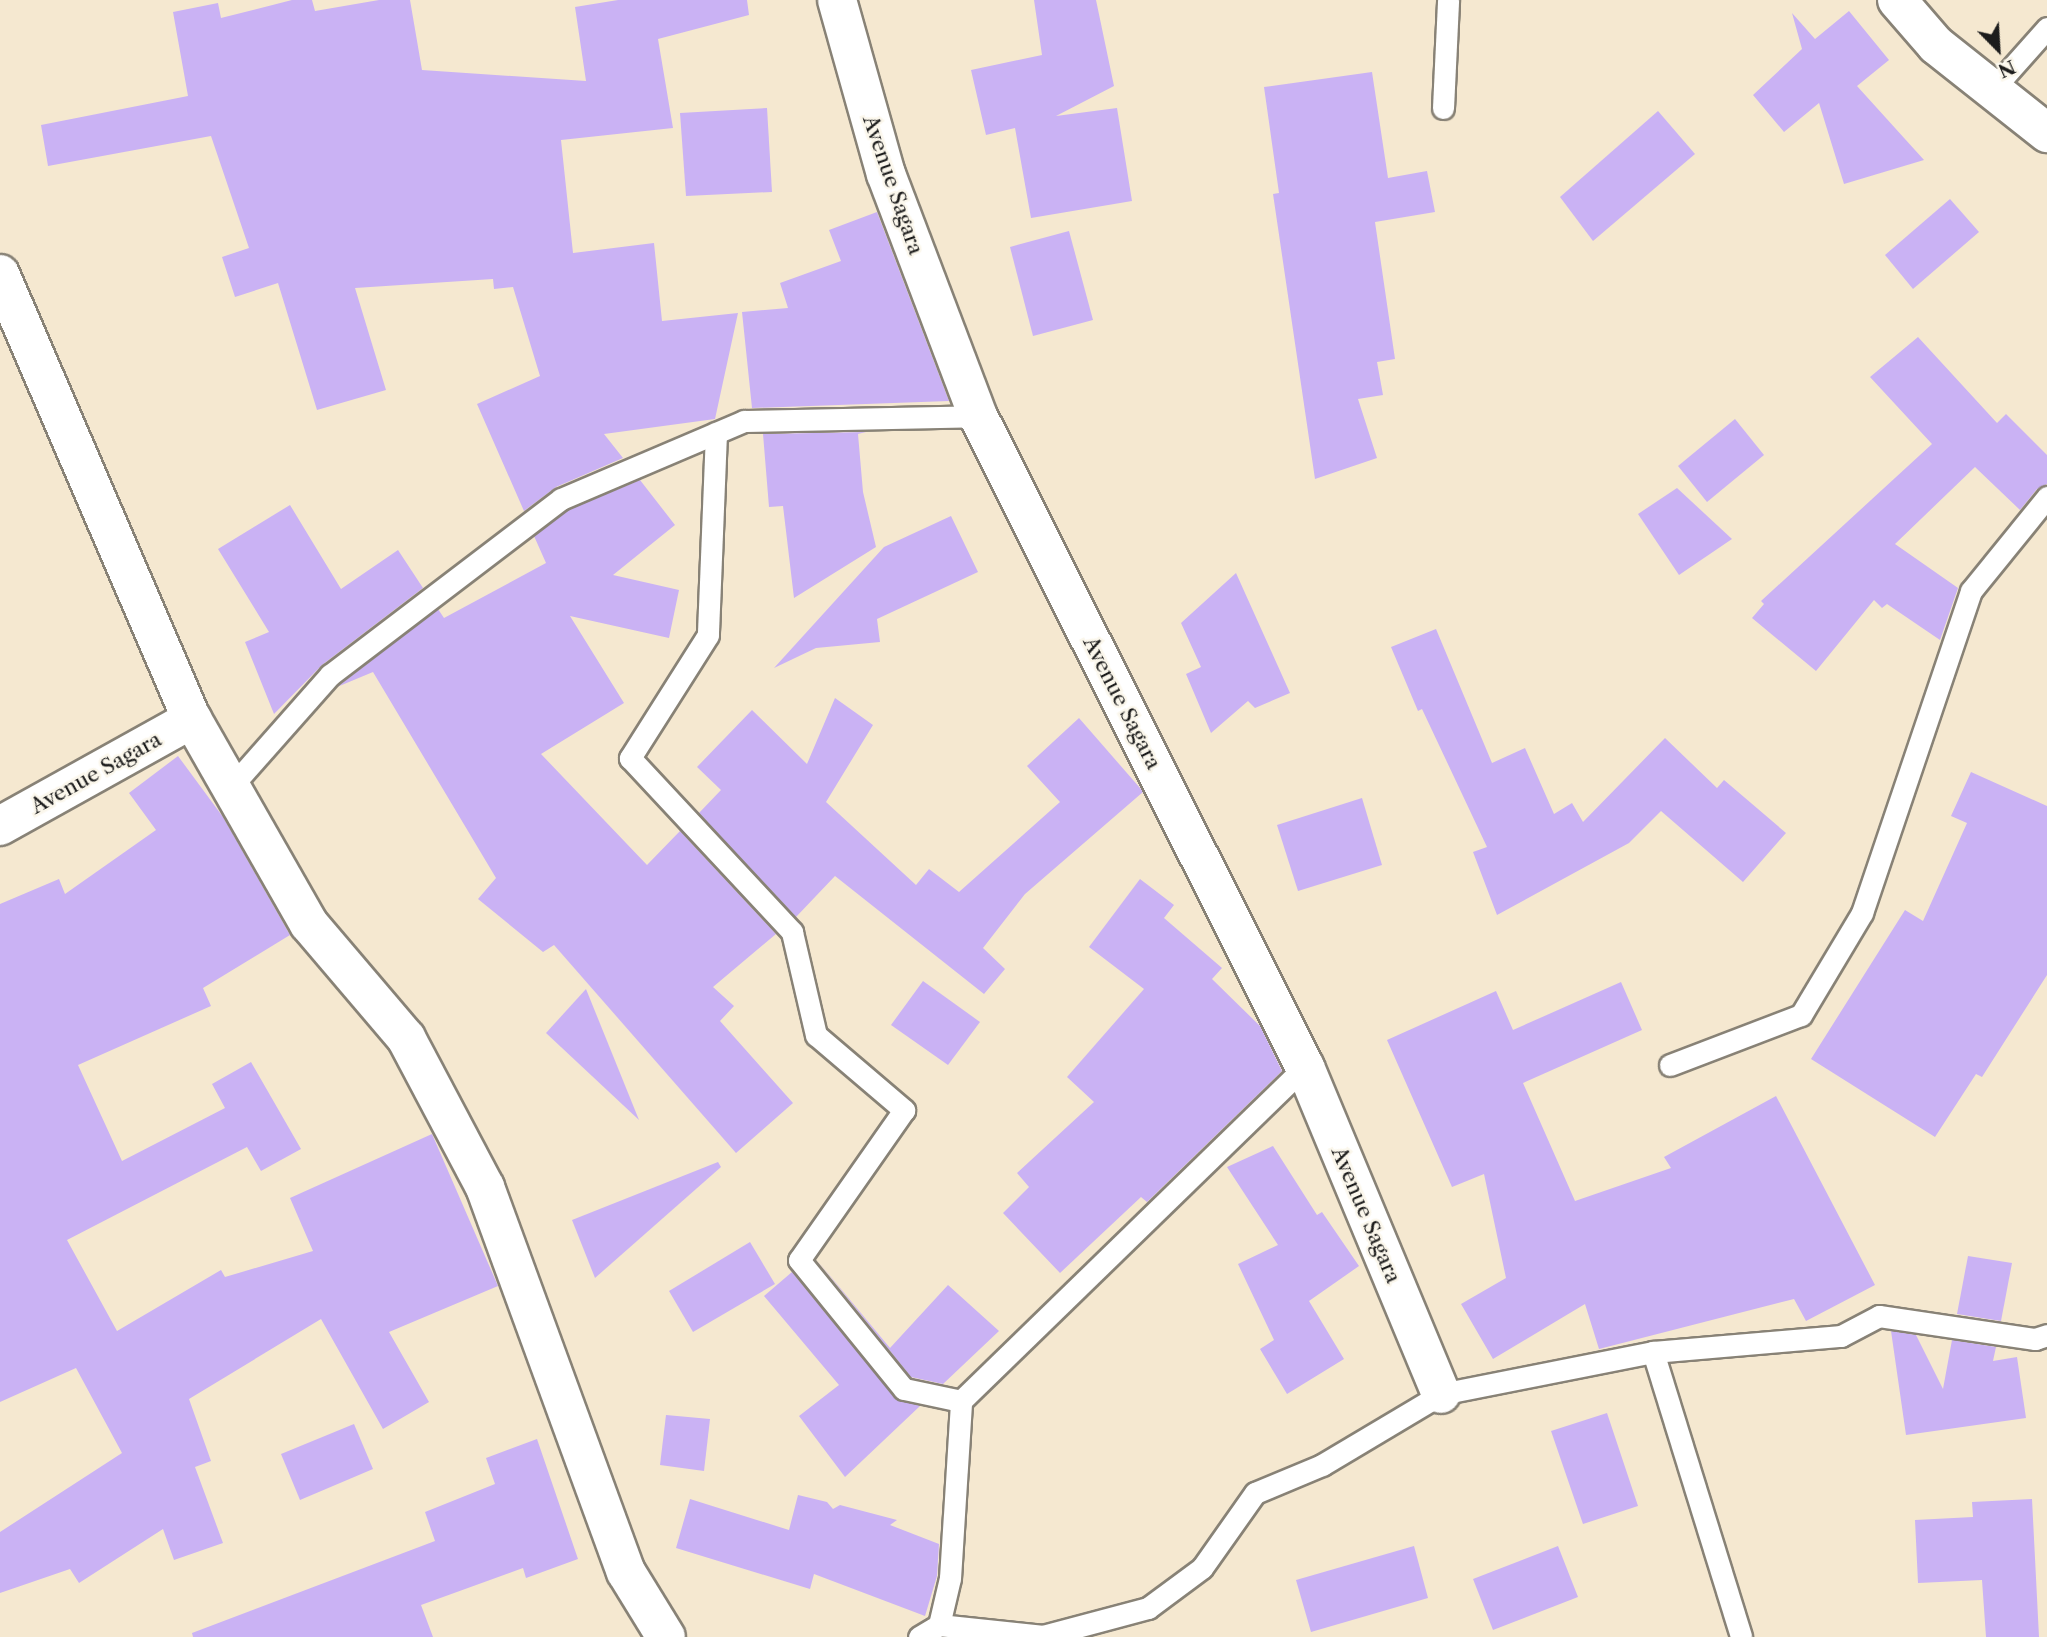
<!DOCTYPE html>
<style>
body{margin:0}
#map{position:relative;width:2047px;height:1637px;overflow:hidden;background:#f5e8d0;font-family:"Libre Caslon Text",serif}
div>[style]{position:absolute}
.building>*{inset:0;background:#cab2f4}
.roads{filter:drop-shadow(2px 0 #888276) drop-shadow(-2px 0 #888276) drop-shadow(0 2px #888276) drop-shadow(0 -2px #888276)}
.lane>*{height:21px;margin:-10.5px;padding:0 10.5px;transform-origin:10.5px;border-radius:10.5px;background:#fff}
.street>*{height:38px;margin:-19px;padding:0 19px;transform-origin:19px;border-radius:19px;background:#fff}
span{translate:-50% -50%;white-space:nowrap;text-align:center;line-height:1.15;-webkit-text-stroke:5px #fbf7ec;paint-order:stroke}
.street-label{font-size:21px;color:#1c1c1c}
.north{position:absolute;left:1963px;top:14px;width:70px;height:70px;-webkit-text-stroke:5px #fbf7ec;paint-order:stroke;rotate:156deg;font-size:19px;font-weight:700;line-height:28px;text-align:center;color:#1c1c1c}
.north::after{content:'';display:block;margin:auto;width:24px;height:32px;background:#1c1c1c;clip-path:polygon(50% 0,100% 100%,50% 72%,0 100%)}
</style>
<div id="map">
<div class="building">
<div style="clip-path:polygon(292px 0,312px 0,315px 11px,379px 0,410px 0,422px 70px,586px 81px,575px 7px,618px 0,747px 0,749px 15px,658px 39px,673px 128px,561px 140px,573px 253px,654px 243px,662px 321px,738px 313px,715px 419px,604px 434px,623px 458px,556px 487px,524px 511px,477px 404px,540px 376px,513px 287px,494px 289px,493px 279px,355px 288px,386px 390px,317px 410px,278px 283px,235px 297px,222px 257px,249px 248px,211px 136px,48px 166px,41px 125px,188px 96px,173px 12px,218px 3px,221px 18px)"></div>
<div style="clip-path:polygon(1034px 0,1096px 0,1114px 86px,1056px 116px,1117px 108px,1132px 201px,1031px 218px,1015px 128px,986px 135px,971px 70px,1042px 55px)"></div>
<div style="clip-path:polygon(1849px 11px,1889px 60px,1857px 86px,1924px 160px,1844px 184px,1819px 103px,1784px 132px,1753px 95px,1802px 49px,1792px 13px,1815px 39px)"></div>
<div style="clip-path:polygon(1372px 72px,1388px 178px,1427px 171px,1435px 212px,1375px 222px,1395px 359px,1377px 362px,1383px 395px,1358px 399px,1377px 458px,1315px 479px,1273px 194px,1279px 193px,1264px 87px)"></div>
<div style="clip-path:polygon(767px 108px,772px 192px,686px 196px,680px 113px)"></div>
<div style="clip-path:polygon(1658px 111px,1695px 154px,1593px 241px,1560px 197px)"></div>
<div style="clip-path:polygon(1950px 199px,1979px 232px,1913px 289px,1885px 255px)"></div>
<div style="clip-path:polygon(877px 212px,949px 401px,752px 408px,742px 312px,788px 308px,780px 283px,841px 261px,829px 230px)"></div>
<div style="clip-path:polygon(1069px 231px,1093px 320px,1033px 336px,1010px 247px)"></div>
<div style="clip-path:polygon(1918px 337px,1997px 423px,2006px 414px,2047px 455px,2047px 484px,2037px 489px,2020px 510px,1975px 467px,1895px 544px,1958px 588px,1940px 640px,1887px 604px,1882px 608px,1874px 600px,1816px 671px,1752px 618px,1764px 604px,1761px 601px,1932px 444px,1870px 377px)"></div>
<div style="clip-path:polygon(1735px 419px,1764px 455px,1707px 502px,1678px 466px)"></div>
<div style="clip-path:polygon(866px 432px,858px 434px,863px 492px,876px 547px,794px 598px,783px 506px,769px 507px,763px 434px)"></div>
<div style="clip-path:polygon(640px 480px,675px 525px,613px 575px,679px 590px,669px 638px,570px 616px,624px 703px,541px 754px,647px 865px,680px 831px,776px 934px,713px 987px,734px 1006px,720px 1021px,793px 1103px,736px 1153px,554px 945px,543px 952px,478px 899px,496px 878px,373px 672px,337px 687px,438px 609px,444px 618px,546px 563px,534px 536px,568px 510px)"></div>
<div style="clip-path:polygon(1677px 488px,1732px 539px,1679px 575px,1638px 514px)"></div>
<div style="clip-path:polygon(290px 505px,341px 589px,398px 550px,423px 588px,322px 665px,274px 714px,245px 642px,269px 632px,218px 549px)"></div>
<div style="clip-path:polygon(951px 516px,978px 572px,877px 619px,880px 642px,816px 648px,774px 668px,884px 547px)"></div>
<div style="clip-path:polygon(1236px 573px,1290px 693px,1255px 708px,1248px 701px,1211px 733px,1186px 674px,1201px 667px,1181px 623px)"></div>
<div style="clip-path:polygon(1436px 629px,1492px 763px,1525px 748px,1554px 814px,1572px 803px,1583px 822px,1665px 738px,1717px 788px,1724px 780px,1786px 833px,1743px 882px,1661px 811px,1629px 843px,1497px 915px,1473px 852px,1487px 847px,1422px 709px,1418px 711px,1391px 647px)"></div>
<div style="clip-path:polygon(835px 698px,873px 725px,826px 802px,916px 885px,929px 869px,959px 892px,1060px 802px,1027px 766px,1079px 718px,1140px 788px,1143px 792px,1025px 894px,983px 948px,1005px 969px,984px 994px,835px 876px,796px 917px,699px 813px,721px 790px,697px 767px,752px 710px,807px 764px)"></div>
<div style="clip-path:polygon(178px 756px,223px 817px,290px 935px,203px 988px,211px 1006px,78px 1065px,122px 1161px,225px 1108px,212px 1084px,251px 1062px,301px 1149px,261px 1171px,247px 1147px,67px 1240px,117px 1331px,221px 1270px,225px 1277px,313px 1251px,290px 1198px,432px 1134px,498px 1286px,389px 1332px,429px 1402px,383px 1429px,321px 1319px,189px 1399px,211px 1461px,195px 1467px,223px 1543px,174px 1560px,163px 1529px,79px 1583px,70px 1569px,0 1593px,0 1532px,122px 1453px,76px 1368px,0 1402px,0 904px,59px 879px,65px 894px,156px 830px,129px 793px)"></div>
<div style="clip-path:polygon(1971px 772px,2047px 806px,2047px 975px,1982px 1077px,1976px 1074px,1935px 1137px,1811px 1059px,1905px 910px,1923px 921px,1967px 823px,1951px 816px)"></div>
<div style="clip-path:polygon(1362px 798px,1382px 865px,1298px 891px,1277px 825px)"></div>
<div style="clip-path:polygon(1140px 879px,1174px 905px,1164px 918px,1222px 968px,1212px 979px,1260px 1026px,1282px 1071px,1147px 1202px,1141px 1197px,1060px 1273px,1003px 1213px,1029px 1187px,1017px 1173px,1094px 1102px,1067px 1077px,1144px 989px,1089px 947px)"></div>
<div style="clip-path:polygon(923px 981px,980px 1022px,948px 1065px,891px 1025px)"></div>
<div style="clip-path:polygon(1621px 982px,1642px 1030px,1523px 1083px,1575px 1201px,1671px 1168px,1664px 1157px,1776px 1096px,1875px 1285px,1806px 1321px,1794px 1299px,1599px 1349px,1585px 1304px,1493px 1359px,1461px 1304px,1506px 1278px,1484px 1174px,1452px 1187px,1387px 1040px,1496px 991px,1513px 1030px)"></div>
<div style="clip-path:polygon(586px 989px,639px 1120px,546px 1033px)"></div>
<div style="clip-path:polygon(1273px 1146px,1317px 1215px,1322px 1212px,1359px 1266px,1309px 1301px,1344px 1359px,1287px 1394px,1260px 1349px,1274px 1340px,1238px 1264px,1278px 1245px,1227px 1167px)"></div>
<div style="clip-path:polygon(718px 1162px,721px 1167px,595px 1278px,572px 1220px)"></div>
<div style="clip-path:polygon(750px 1242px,775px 1284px,693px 1332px,669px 1291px)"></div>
<div style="clip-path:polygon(1968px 1256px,2012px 1263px,2001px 1321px,1957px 1314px)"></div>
<div style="clip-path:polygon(816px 1259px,890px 1348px,948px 1285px,999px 1331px,943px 1384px,911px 1377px)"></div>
<div style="clip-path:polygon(792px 1272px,894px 1397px,920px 1406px,845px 1477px,799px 1416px,839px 1385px,764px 1296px)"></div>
<div style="clip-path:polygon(1891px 1331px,1916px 1335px,1943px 1389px,1952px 1340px,1996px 1347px,1993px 1361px,2017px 1357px,2026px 1418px,1906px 1435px)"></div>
<div style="clip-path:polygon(1607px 1413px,1638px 1506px,1583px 1524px,1551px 1431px)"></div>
<div style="clip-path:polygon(666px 1415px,710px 1419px,704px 1471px,660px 1465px)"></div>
<div style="clip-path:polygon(354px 1424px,373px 1469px,300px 1500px,281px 1454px)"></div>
<div style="clip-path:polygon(537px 1439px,578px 1559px,526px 1578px,523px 1568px,421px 1605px,433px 1637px,193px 1637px,192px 1633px,435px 1541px,425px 1512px,495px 1484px,486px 1458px)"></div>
<div style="clip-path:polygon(798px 1495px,827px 1502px,833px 1509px,840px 1505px,897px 1520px,890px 1525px,939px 1544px,937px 1576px,925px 1616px,814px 1574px,810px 1589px,676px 1548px,690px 1499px,789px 1530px)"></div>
<div style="clip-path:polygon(2032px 1499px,2039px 1637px,1986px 1637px,1982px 1580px,1918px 1583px,1915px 1520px,1973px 1517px,1972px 1502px)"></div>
<div style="clip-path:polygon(1414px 1546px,1428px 1598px,1311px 1632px,1296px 1580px)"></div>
<div style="clip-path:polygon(1558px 1546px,1578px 1597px,1493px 1630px,1473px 1579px)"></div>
</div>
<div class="roads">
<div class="lane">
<div style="left:1992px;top:90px;width:83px;rotate:-48.4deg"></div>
<div style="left:1443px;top:108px;width:108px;rotate:-87.3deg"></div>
<div style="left:716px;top:433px;width:202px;rotate:92.3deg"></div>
<div style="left:708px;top:635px;width:146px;rotate:122.4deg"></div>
<div style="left:630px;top:758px;width:238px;rotate:47deg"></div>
<div style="left:792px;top:932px;width:106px;rotate:76.9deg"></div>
<div style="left:816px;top:1035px;width:116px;rotate:40.4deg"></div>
<div style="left:904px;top:1110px;width:183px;rotate:125deg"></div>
<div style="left:799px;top:1260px;width:166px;rotate:50.9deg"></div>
<div style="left:904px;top:1389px;width:58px;rotate:11.9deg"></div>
<div style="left:230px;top:788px;width:151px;rotate:-48.5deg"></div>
<div style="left:330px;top:675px;width:290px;rotate:-37.3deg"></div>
<div style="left:561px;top:499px;width:199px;rotate:-23.1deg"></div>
<div style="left:744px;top:421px;width:234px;rotate:-1.2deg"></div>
<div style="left:1670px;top:1065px;width:140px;rotate:-20.9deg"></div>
<div style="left:1801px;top:1015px;width:119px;rotate:-59.1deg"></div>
<div style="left:1862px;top:913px;width:340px;rotate:-71.3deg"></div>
<div style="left:1971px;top:591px;width:121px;rotate:-51deg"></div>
<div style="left:1653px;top:1352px;width:298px;rotate:72.8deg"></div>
<div style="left:939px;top:1625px;width:105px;rotate:6deg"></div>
<div style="left:1043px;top:1636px;width:109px;rotate:-14.9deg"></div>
<div style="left:1148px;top:1608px;width:67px;rotate:-36.5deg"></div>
<div style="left:1202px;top:1568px;width:92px;rotate:-54.8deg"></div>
<div style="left:1255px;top:1493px;width:73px;rotate:-22.7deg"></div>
<div style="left:1322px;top:1465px;width:139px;rotate:-30.8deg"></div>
<div style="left:1441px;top:1394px;width:216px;rotate:-11.2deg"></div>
<div style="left:1653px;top:1352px;width:189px;rotate:-4.9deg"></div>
<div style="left:1841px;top:1336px;width:43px;rotate:-27.8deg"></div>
<div style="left:1879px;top:1316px;width:158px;rotate:8.4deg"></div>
<div style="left:2035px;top:1339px;width:13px;rotate:-18deg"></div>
<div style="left:919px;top:1637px;width:23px;rotate:-31deg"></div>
<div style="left:939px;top:1625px;width:48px;rotate:-76.8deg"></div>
<div style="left:950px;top:1578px;width:177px;rotate:-86.4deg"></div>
<div style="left:961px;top:1401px;width:479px;rotate:-44.2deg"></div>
</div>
<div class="street">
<div style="left:837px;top:0;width:181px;rotate:74.3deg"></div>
<div style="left:886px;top:174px;width:259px;rotate:69.2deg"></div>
<div style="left:978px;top:416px;width:729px;rotate:63.33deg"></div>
<div style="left:1305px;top:1067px;width:354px;rotate:67.4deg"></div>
<div style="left:1897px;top:0;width:60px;rotate:49.1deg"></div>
<div style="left:1936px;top:45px;width:142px;rotate:38.4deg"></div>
<div style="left:0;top:274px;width:485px;rotate:66.7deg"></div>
<div style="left:192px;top:719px;width:236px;rotate:60.3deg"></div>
<div style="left:309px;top:924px;width:150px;rotate:49.6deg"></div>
<div style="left:406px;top:1038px;width:169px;rotate:62.1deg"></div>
<div style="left:485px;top:1187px;width:410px;rotate:69.9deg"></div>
<div style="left:626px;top:1572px;width:76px;rotate:58.4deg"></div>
<div style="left:0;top:826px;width:220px;rotate:-29.1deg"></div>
</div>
</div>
<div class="street-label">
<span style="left:893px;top:185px;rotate:71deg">Avenue Sagara</span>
<span style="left:1122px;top:703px;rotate:63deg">Avenue Sagara</span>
<span style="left:96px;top:773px;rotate:-29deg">Avenue Sagara</span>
<span style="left:1366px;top:1215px;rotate:67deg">Avenue Sagara</span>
</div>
<div class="north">N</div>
</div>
